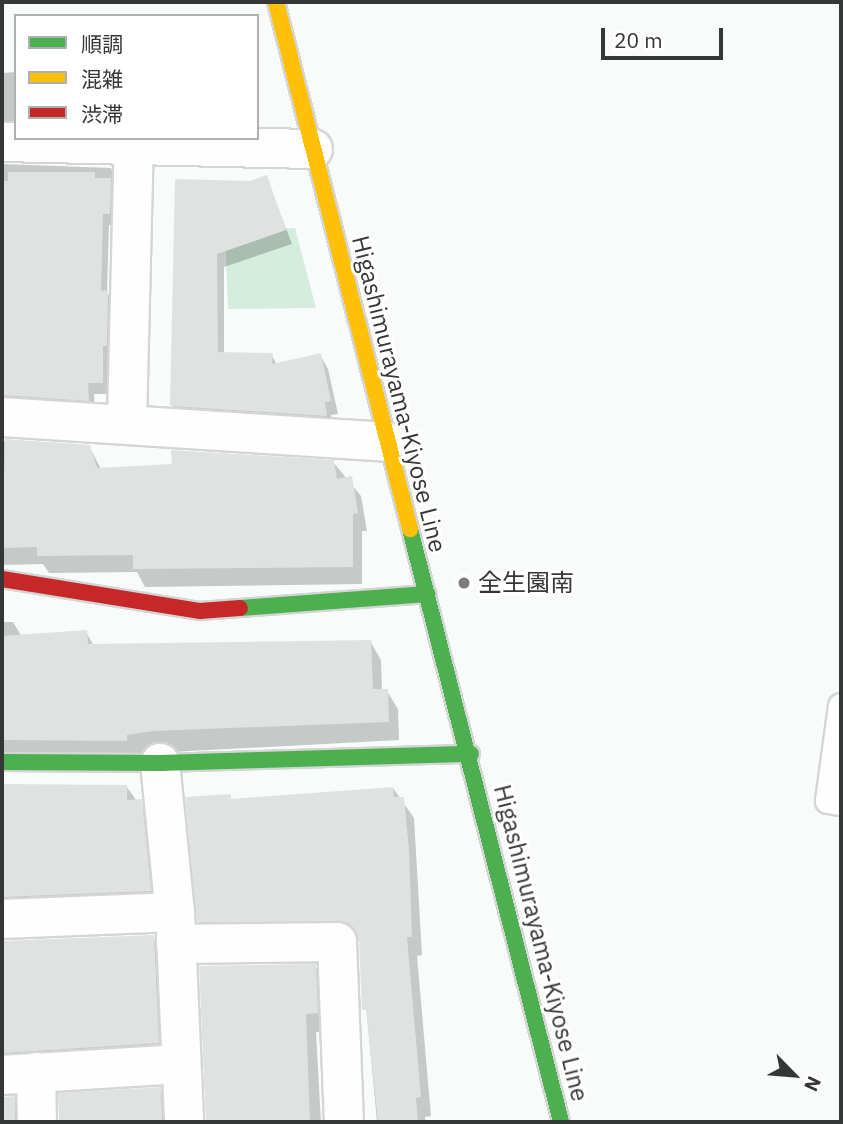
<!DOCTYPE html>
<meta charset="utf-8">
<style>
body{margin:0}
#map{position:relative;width:843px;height:1124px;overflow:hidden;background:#f9fbfb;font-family:"IBM Plex Sans","Noto Sans JP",sans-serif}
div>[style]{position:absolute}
.green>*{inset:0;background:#d4edde}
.shadow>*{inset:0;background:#0003}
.building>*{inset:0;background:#e0e2e2}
.roads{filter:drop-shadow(2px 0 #d4d6d6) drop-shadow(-2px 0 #d4d6d6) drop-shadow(0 2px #d4d6d6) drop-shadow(0 -2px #d4d6d6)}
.lane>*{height:24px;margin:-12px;padding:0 12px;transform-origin:12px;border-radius:12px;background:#fefefe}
.street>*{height:38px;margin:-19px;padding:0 19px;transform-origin:19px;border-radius:19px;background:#fefefe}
.fast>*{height:16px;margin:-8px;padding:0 8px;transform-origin:8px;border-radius:8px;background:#4caf50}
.slow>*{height:16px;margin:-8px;padding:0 8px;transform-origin:8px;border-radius:8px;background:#ffc107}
.jam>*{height:16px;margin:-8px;padding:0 8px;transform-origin:8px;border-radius:8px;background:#c62828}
.dots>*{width:19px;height:19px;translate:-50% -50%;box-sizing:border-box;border:4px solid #fff;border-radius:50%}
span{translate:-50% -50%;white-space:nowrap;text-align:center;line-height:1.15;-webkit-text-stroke:6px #fff;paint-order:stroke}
.street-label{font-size:24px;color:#353737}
.poi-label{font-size:24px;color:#353737}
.left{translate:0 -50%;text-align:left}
.frame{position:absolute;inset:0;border:4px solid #353737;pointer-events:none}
.legend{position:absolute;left:14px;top:14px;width:245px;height:126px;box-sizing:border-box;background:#fff;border:2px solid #aeafaf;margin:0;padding:9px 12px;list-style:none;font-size:21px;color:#353737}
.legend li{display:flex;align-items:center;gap:14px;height:35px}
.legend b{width:35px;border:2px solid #aeafaf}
.north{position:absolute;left:759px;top:1040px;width:70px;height:70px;-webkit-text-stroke:5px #fff;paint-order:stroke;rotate:115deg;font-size:19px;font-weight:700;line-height:28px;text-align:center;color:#353737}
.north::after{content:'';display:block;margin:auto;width:24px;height:32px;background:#353737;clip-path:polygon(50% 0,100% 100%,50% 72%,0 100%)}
.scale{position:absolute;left:601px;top:28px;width:122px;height:32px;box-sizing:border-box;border:4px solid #353737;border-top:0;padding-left:9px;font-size:21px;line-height:24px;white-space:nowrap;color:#353737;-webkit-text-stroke:5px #fff;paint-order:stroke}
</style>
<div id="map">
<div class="green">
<div style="clip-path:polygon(295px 228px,316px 308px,228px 309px,225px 231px)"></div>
</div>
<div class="shadow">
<div style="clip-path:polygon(16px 72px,16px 130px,2px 133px,2px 73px)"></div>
<div style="clip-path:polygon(2px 164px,111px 168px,117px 180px,116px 225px,109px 225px,107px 292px,114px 304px,113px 358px,109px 358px,108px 394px,94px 394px,95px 412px,2px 410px)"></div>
<div style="clip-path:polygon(266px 177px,292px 244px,224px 267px,224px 353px,271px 354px,277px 365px,320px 355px,328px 369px,338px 414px,331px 415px,334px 429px,180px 419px,172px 406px,176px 181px,249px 183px)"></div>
<div style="clip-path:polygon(2px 441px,89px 446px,101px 469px,333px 462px,361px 496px,367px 531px,362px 531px,362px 584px,145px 587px,137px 572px,49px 573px,43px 564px,2px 565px)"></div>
<div style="clip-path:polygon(2px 622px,13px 622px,22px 637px,86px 632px,94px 646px,370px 641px,381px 660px,382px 691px,387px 691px,398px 709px,399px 740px,2px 761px)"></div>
<div style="clip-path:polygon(2px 786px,126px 786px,151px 820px,160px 909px,2px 922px)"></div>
<div style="clip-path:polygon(393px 788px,414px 818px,422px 955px,417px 956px,431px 1116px,425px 1117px,426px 1122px,377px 1122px,360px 941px,210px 940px,199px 921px,230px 796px,232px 801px)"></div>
<div style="clip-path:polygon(153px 937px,164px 955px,168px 1062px,2px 1078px,2px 943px)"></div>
<div style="clip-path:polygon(315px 966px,326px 984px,327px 1031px,316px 1032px,321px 1122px,207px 1122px)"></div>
<div style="clip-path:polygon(160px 1089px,170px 1107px,171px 1122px,59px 1122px,60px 1095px)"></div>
<div style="clip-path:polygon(2px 1097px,14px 1098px,25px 1122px,2px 1122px)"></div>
</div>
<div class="building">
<div style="clip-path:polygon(8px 172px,95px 172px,95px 178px,111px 178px,110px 214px,103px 214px,101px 291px,108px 290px,107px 346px,103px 346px,103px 383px,88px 383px,89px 401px,2px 395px,2px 181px,8px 181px)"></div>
<div style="clip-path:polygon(267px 175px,286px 230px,217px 254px,218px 352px,273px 353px,272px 364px,321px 353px,331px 401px,325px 402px,327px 416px,170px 406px,175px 179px,250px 181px)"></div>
<div style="clip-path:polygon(5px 439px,90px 445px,97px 468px,172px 464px,171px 450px,334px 460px,337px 479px,352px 476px,358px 513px,353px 514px,353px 567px,133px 569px,133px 555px,37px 556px,37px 547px,2px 548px)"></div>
<div style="clip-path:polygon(87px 630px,88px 644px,371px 640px,373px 689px,388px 689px,389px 722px,153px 731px,127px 735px,127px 741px,2px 740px,2px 636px)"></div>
<div style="clip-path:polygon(2px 784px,127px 785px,127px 800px,142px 799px,151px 891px,2px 897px)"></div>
<div style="clip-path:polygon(393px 787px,394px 797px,404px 797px,409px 849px,412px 937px,407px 937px,421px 1097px,416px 1098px,418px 1122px,378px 1122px,366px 1010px,362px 1010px,359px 941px,348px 923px,197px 922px,185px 797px,231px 794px,231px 799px)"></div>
<div style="clip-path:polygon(154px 935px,159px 1043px,2px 1053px,2px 941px)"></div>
<div style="clip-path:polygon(316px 964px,318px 1013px,306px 1014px,310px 1121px,206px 1122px,199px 966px)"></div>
<div style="clip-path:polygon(161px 1087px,162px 1122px,59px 1122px,58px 1093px)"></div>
<div style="clip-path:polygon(15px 1096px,15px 1122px,2px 1122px,2px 1097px)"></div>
</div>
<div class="roads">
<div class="lane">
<div style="left:841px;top:706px;width:96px;rotate:97.8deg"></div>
<div style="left:828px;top:801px;width:13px;rotate:9deg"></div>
</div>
<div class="street">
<div style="left:2px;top:142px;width:311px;rotate:1.3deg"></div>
<div style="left:2px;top:417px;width:386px;rotate:3.7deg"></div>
<div style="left:127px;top:423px;width:278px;rotate:-88.6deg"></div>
<div style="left:160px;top:763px;width:150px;rotate:84.3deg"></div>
<div style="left:175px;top:912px;width:210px;rotate:87.5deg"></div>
<div style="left:2px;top:919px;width:173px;rotate:-2.3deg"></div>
<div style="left:176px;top:944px;width:161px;rotate:-0.7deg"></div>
<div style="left:337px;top:942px;width:180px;rotate:87.8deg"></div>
<div style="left:36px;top:1072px;width:50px;rotate:88.9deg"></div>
<div style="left:2px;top:1075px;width:179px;rotate:-3.5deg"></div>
</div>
<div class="fast">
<div style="left:410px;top:529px;width:612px;rotate:75.71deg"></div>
<div style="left:240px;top:608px;width:188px;rotate:-4.3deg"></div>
<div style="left:2px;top:762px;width:158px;rotate:0.4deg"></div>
<div style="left:160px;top:763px;width:311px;rotate:-1.7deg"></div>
</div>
<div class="slow">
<div style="left:276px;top:2px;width:544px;rotate:75.73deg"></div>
</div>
<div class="jam">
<div style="left:2px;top:579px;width:201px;rotate:9.2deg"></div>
<div style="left:200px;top:611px;width:40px;rotate:-4.3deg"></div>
</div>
</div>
<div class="dots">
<div style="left:464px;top:583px;background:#7a7c7c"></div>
</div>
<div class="street-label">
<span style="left:399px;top:394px;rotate:76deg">Higashimurayama-Kiyose Line</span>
<span style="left:541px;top:943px;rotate:76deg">Higashimurayama-Kiyose Line</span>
</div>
<div class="poi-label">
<span class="left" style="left:478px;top:583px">全生園南</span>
</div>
<div class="frame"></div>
<ul class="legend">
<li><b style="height:9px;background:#4caf50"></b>順調</li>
<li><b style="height:9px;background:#ffc107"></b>混雑</li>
<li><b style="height:9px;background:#c62828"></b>渋滞</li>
</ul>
<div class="north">N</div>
<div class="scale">20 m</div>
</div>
